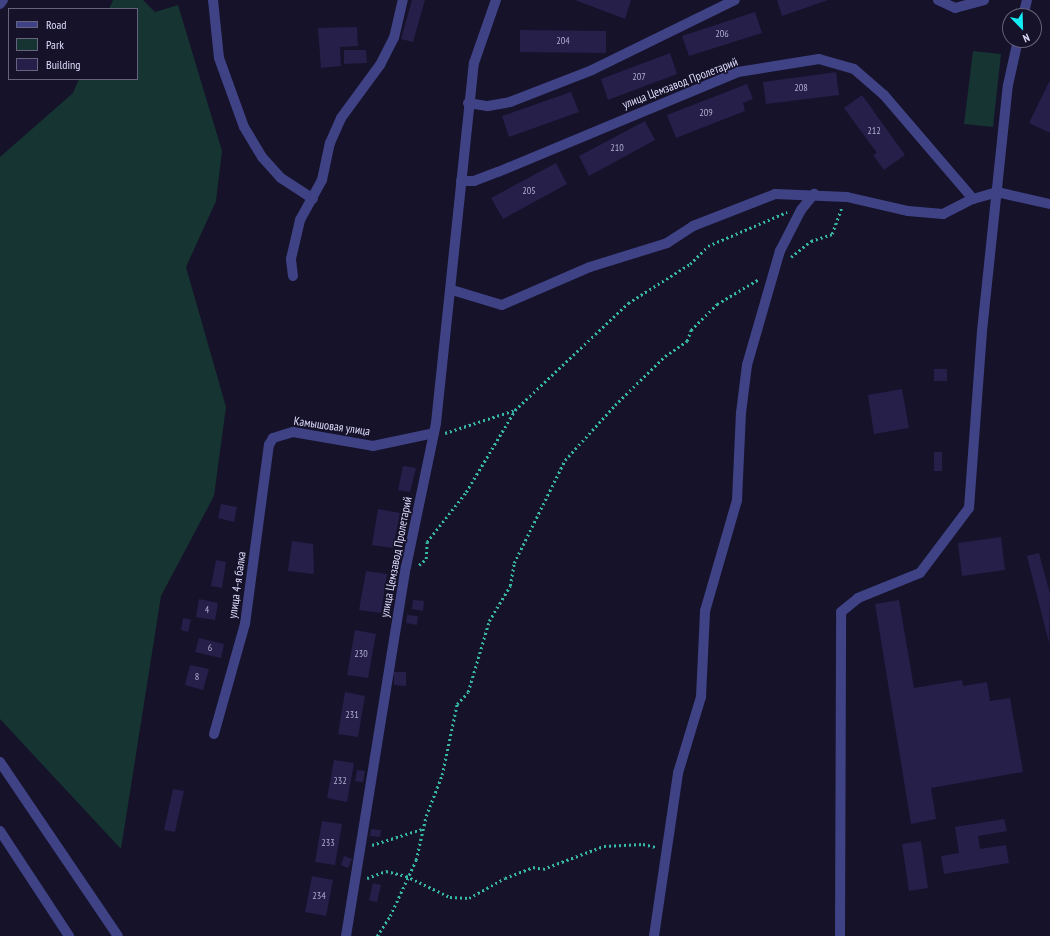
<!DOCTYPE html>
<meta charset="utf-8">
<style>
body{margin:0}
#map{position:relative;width:1050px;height:936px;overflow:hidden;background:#15122a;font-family:"PT Sans Narrow",sans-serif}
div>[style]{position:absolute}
.green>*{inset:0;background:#163431}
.building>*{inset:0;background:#251f4a}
.path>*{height:2.5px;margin-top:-1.25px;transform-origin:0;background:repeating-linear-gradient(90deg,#37b7a7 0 2px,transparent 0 5px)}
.minor>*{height:10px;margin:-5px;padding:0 5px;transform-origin:5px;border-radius:5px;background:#404286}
span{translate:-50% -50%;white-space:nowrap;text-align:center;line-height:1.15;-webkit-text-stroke:3px #15122a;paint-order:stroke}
.number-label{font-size:10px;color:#b0aed0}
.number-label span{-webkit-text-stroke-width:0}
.street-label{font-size:12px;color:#dfddfd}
.legend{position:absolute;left:8px;top:8px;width:130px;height:72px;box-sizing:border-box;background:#15122a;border:1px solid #66637e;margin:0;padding:5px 7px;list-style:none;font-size:12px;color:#dfddfd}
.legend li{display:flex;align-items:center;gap:8px;height:20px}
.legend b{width:20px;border:1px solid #66637e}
.north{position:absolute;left:1002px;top:8px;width:40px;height:40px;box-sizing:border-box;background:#15122a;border:1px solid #66637e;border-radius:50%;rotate:157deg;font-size:11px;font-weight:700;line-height:16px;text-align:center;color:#dfddfd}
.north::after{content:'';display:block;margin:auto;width:14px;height:18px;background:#14ecf3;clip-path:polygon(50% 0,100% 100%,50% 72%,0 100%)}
</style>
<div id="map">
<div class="green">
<div style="clip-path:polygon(113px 0,143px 0,155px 12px,178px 5px,222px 151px,216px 201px,186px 267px,226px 407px,214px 496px,161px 596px,121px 849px,0 719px,0 157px,73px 93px,79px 79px,137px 79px,137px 9px,109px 9px)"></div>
<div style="clip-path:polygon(973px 51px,1001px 54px,993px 127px,964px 124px)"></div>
</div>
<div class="building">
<div style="clip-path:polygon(412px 0,425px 0,413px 42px,401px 39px)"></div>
<div style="clip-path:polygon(575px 0,631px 0,625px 19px)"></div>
<div style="clip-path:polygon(777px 0,828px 0,782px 16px)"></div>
<div style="clip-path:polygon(755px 12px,762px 33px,689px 56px,682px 36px)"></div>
<div style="clip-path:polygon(357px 27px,358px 46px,340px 47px,341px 66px,321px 68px,318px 28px)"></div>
<div style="clip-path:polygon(520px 30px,606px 31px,606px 53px,520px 52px)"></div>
<div style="clip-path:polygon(344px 50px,366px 50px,367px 63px,344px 64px)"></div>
<div style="clip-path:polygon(670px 53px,677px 74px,608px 100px,601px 79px)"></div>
<div style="clip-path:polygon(836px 72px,839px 95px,766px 104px,763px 82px)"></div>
<div style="clip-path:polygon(1050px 80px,1050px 133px,1029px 123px)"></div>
<div style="clip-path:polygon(747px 84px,753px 99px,743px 103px,745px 111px,676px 138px,667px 115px)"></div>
<div style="clip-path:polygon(571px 92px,579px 112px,509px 137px,502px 116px)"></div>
<div style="clip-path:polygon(862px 95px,905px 155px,884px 170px,873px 155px,877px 153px,844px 108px)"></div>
<div style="clip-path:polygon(645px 121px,655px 140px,589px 176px,579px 156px)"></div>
<div style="clip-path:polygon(556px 163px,567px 184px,503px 219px,491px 198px)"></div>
<div style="clip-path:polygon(934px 369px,947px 369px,947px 381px,934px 381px)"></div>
<div style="clip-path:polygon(902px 389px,909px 428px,874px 434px,868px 395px)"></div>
<div style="clip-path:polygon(934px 452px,942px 452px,942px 471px,934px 471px)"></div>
<div style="clip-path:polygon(403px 466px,416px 468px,410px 492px,398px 490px)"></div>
<div style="clip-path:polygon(221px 504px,237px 507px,234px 522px,218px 518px)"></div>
<div style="clip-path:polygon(378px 509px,400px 513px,393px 548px,372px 545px)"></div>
<div style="clip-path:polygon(1001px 537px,1005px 570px,962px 576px,958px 543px)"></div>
<div style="clip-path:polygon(292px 541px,313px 544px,314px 574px,288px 571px)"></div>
<div style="clip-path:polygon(1039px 553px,1050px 594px,1049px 643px,1027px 556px)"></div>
<div style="clip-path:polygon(216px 560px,226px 562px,222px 588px,211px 586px)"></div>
<div style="clip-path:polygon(366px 571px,387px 574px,381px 613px,359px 610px)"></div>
<div style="clip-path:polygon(199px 599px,218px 603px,215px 620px,196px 617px)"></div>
<div style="clip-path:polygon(413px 600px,424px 601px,423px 611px,412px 609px)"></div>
<div style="clip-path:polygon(899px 600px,914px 688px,962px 680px,963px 686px,987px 682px,990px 701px,1010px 698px,1023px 772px,931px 788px,936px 819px,911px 824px,875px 604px)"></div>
<div style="clip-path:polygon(407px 615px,418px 616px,417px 625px,406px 623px)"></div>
<div style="clip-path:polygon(183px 618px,191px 620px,188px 632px,181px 630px)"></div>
<div style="clip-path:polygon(355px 630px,376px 634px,368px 678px,347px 675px)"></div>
<div style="clip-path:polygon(199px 638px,224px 644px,221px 658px,195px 652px)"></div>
<div style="clip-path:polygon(190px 665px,209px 669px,203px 690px,185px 685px)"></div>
<div style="clip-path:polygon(394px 672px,406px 672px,406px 686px,394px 685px)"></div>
<div style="clip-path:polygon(345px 692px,365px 696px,358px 737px,338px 734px)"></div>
<div style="clip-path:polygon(334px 760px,354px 763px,347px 802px,327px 798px)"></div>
<div style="clip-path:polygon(357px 770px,365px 771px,363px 782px,355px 781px)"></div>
<div style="clip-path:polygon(173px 789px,184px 791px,175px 832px,164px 830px)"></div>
<div style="clip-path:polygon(1004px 819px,1007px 831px,978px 836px,980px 849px,1006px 845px,1009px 863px,944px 874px,941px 856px,959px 853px,955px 827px)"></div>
<div style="clip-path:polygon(322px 821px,342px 824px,335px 865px,315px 862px)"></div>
<div style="clip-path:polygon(371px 829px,381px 830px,380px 837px,370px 836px)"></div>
<div style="clip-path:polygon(921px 841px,928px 888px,909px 891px,902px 844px)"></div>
<div style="clip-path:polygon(344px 856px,352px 859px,348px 868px,341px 865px)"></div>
<div style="clip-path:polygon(312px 876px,333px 880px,326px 916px,305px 912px)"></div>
<div style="clip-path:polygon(373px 883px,381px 885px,377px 902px,369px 900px)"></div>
</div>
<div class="path">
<div style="left:791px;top:257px;width:26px;rotate:-39deg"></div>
<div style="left:811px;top:241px;width:22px;rotate:-18deg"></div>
<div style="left:832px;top:234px;width:27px;rotate:-70deg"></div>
<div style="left:445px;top:433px;width:74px;rotate:-18.2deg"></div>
<div style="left:515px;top:410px;width:156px;rotate:-43.4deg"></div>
<div style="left:628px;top:303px;width:73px;rotate:-32.2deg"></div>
<div style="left:690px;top:264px;width:25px;rotate:-45deg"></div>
<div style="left:708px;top:246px;width:86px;rotate:-23.3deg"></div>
<div style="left:419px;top:565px;width:9px;rotate:-41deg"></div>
<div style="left:426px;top:559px;width:17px;rotate:-87deg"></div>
<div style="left:427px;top:542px;width:63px;rotate:-52deg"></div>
<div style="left:466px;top:492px;width:96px;rotate:-59.1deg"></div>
<div style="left:372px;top:845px;width:52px;rotate:-17.7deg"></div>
<div style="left:367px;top:878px;width:20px;rotate:-20deg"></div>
<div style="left:386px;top:871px;width:21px;rotate:14deg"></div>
<div style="left:406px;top:876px;width:49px;rotate:25.5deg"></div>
<div style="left:450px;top:897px;width:19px;rotate:3deg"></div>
<div style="left:469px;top:898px;width:41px;rotate:-29.1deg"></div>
<div style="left:505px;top:878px;width:30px;rotate:-21deg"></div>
<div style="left:533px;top:867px;width:10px;rotate:11deg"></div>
<div style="left:543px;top:869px;width:65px;rotate:-20.7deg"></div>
<div style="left:604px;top:846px;width:39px;rotate:-3deg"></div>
<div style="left:643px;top:844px;width:13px;rotate:13deg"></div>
<div style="left:377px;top:936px;width:24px;rotate:-57deg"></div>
<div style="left:390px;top:916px;width:62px;rotate:-65.1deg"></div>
<div style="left:416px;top:860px;width:45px;rotate:-77.2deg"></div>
<div style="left:426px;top:816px;width:44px;rotate:-68.7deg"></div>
<div style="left:442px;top:775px;width:73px;rotate:-78.1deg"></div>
<div style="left:457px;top:704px;width:16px;rotate:-47deg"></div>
<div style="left:468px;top:692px;width:74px;rotate:-73.5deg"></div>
<div style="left:489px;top:621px;width:41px;rotate:-59deg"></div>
<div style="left:510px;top:586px;width:23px;rotate:-80deg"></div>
<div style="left:514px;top:563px;width:115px;rotate:-63.7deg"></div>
<div style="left:565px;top:460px;width:74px;rotate:-47.7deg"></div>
<div style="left:615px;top:405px;width:70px;rotate:-44.4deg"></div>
<div style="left:665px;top:356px;width:27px;rotate:-34deg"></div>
<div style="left:687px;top:341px;width:12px;rotate:-70deg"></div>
<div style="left:691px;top:330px;width:37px;rotate:-45deg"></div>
<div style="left:717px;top:304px;width:49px;rotate:-30.8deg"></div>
</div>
<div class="minor">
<div style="left:213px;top:0;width:58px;rotate:84.1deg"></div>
<div style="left:219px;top:58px;width:73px;rotate:70.1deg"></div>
<div style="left:244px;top:127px;width:35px;rotate:59deg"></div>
<div style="left:262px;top:157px;width:28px;rotate:48deg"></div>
<div style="left:281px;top:178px;width:38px;rotate:33deg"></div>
<div style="left:938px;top:0;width:19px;rotate:25deg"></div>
<div style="left:955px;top:8px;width:30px;rotate:-15deg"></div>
<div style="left:0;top:4px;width:5px;rotate:-53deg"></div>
<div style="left:1023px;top:16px;width:16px;rotate:-76deg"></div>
<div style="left:468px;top:103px;width:20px;rotate:9deg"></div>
<div style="left:488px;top:106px;width:22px;rotate:-10deg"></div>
<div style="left:510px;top:102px;width:88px;rotate:-21.3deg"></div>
<div style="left:592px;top:70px;width:159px;rotate:-26.1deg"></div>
<div style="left:461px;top:181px;width:13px"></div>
<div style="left:474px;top:181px;width:26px;rotate:-21deg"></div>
<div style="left:498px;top:172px;width:260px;rotate:-22.6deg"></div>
<div style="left:738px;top:72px;width:82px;rotate:-9.1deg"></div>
<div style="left:819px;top:59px;width:36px;rotate:16deg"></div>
<div style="left:854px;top:69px;width:40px;rotate:41deg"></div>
<div style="left:884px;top:95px;width:137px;rotate:49.4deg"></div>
<div style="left:973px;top:199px;width:25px;rotate:-16deg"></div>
<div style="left:997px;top:192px;width:54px;rotate:12.8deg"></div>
<div style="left:293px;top:276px;width:17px;rotate:-97deg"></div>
<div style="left:291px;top:259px;width:40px;rotate:-77deg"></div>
<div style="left:300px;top:220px;width:46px;rotate:-61.2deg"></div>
<div style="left:322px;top:180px;width:38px;rotate:-78deg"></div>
<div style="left:330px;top:143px;width:27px;rotate:-66deg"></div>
<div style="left:341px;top:118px;width:66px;rotate:-53.7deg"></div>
<div style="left:380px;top:65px;width:30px;rotate:-63deg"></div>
<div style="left:394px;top:38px;width:39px;rotate:-77deg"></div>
<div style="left:452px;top:290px;width:52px;rotate:16.7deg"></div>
<div style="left:502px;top:305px;width:96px;rotate:-23.4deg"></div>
<div style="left:590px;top:267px;width:81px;rotate:-17.3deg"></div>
<div style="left:667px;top:243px;width:31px;rotate:-33deg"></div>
<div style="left:693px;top:226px;width:88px;rotate:-21.3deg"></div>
<div style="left:775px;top:194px;width:72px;rotate:2.4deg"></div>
<div style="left:847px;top:197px;width:63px;rotate:12.9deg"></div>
<div style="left:908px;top:211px;width:35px;rotate:5deg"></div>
<div style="left:943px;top:214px;width:34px;rotate:-27deg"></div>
<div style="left:214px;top:734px;width:114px;rotate:-74.3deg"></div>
<div style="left:245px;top:624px;width:181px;rotate:-82.4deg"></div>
<div style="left:269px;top:445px;width:8px;rotate:-60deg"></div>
<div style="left:273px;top:438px;width:21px;rotate:-17deg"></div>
<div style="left:293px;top:432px;width:81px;rotate:9.9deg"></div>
<div style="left:373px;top:446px;width:62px;rotate:-12deg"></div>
<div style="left:0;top:762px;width:210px;rotate:55.9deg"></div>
<div style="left:0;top:831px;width:126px;rotate:56.7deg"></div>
<div style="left:346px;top:936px;width:374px;rotate:-80.8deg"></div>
<div style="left:406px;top:567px;width:147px;rotate:-78.2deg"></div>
<div style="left:436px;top:423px;width:362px;rotate:-84deg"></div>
<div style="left:474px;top:63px;width:67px;rotate:-70.8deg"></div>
<div style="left:654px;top:936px;width:165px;rotate:-81.6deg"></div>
<div style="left:678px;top:773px;width:79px;rotate:-73.2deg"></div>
<div style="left:701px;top:697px;width:86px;rotate:-87.3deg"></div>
<div style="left:705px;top:611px;width:116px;rotate:-73.9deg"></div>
<div style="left:737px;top:500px;width:87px;rotate:-87.4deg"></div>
<div style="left:741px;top:413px;width:48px;rotate:-82.9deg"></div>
<div style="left:747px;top:365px;width:119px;rotate:-73.9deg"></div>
<div style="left:780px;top:251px;width:46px;rotate:-62.9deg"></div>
<div style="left:801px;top:210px;width:21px;rotate:-51deg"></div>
<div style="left:840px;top:936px;width:324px;rotate:-89.8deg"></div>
<div style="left:841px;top:612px;width:22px;rotate:-39deg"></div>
<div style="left:858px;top:598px;width:67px;rotate:-22deg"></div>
<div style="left:920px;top:573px;width:81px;rotate:-53deg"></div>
<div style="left:969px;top:508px;width:177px;rotate:-85.8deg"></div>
<div style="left:982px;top:331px;width:247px;rotate:-84deg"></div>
<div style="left:1008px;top:85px;width:46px;rotate:-77.5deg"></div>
</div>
<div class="number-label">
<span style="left:722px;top:34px">206</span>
<span style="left:563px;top:41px">204</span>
<span style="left:639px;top:77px">207</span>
<span style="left:801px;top:88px">208</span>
<span style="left:706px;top:113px">209</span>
<span style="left:874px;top:131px">212</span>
<span style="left:617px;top:148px">210</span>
<span style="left:529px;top:191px">205</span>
<span style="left:207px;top:610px">4</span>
<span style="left:210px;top:648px">6</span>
<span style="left:361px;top:654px">230</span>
<span style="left:197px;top:677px">8</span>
<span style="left:352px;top:715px">231</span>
<span style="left:340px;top:781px">232</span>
<span style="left:328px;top:843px">233</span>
<span style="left:319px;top:896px">234</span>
</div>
<div class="street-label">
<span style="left:680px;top:83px;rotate:-21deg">улица Цемзавод Пролетарий</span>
<span style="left:332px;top:426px;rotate:8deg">Камышовая улица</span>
<span style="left:396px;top:557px;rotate:-79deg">улица Цемзавод Пролетарий</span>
<span style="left:237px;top:585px;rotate:-82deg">улица 4-я балка</span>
</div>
<ul class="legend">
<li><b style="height:5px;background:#404286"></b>Road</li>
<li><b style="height:11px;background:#163431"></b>Park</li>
<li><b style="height:11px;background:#251f4a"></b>Building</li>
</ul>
<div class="north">N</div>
</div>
